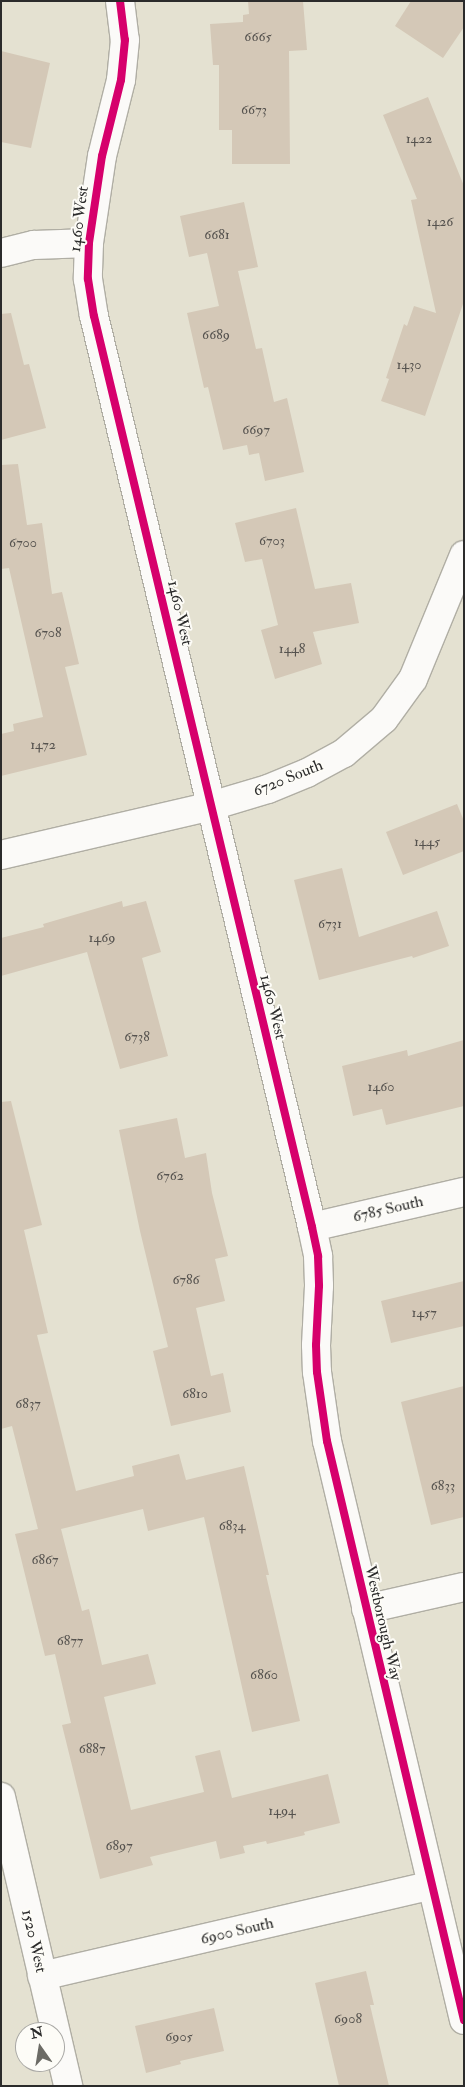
<!DOCTYPE html>
<style>
body{margin:0}
#map{position:relative;width:465px;height:2087px;overflow:hidden;background:#e4e1d1;font-family:"IM FELL Double Pica",serif}
div>[style]{position:absolute}
.building>*{inset:0;background:#d4c8b7}
.roads{filter:drop-shadow(1px 0 #b0aea4) drop-shadow(-1px 0 #b0aea4) drop-shadow(0 1px #b0aea4) drop-shadow(0 -1px #b0aea4)}
.minor>*{height:28px;margin:-14px;padding:0 14px;transform-origin:14px;border-radius:14px;background:#fbfaf8}
.cycleway>*{height:8px;margin:-4px;padding:0 4px;transform-origin:4px;border-radius:4px;background:#d6006c}
span{translate:-50% -50%;white-space:nowrap;text-align:center;line-height:1.15;-webkit-text-stroke:4px #fdfcf7;paint-order:stroke}
.number-label{font-size:14px;color:#56534f}
.number-label span{-webkit-text-stroke-width:0}
.street-label{font-size:16px;color:#2b2b2b}
.frame{position:absolute;inset:0;border:2px solid #2b2b2b;pointer-events:none}
.north{position:absolute;left:15px;top:2022px;width:50px;height:50px;box-sizing:border-box;background:#fdfcf7;border:1px solid #a9a8a5;border-radius:50%;rotate:347deg;font-size:14px;font-weight:700;line-height:20px;text-align:center;color:#2b2b2b}
.north::after{content:'';display:block;margin:auto;width:18px;height:22px;background:#6c6b65;clip-path:polygon(50% 0,100% 100%,50% 72%,0 100%)}
</style>
<div id="map">
<div class="building">
<div style="clip-path:polygon(248px 1px,303px 1px,307px 50px,289px 51px,290px 164px,232px 164px,232px 130px,219px 130px,219px 65px,213px 65px,210px 24px,243px 22px,243px 15px,249px 14px)"></div>
<div style="clip-path:polygon(411px 1px,464px 1px,464px 27px,443px 58px,395px 26px)"></div>
<div style="clip-path:polygon(1px 51px,50px 63px,31px 148px,1px 142px)"></div>
<div style="clip-path:polygon(428px 97px,464px 186px,464px 301px,425px 416px,381px 401px,389px 379px,386px 378px,404px 324px,407px 326px,414px 306px,436px 313px,411px 200px,417px 199px,383px 115px)"></div>
<div style="clip-path:polygon(244px 202px,258px 267px,238px 271px,256px 349px,262px 348px,274px 402px,287px 398px,304px 472px,265px 481px,259px 453px,249px 455px,247px 445px,223px 450px,208px 387px,204px 388px,187px 313px,219px 306px,207px 253px,189px 257px,180px 216px)"></div>
<div style="clip-path:polygon(11px 313px,24px 365px,29px 364px,46px 428px,1px 440px,1px 314px)"></div>
<div style="clip-path:polygon(18px 464px,27px 525px,42px 523px,52px 594px,62px 592px,79px 664px,65px 667px,87px 755px,1px 776px,1px 734px,14px 731px,13px 724px,43px 717px,9px 568px,1px 569px,1px 465px)"></div>
<div style="clip-path:polygon(296px 508px,315px 589px,351px 583px,359px 623px,313px 632px,322px 664px,275px 679px,261px 630px,278px 625px,262px 559px,245px 562px,235px 523px)"></div>
<div style="clip-path:polygon(457px 804px,464px 821px,464px 851px,403px 875px,386px 832px)"></div>
<div style="clip-path:polygon(342px 868px,359px 937px,437px 911px,449px 946px,413px 958px,412px 956px,319px 980px,294px 880px)"></div>
<div style="clip-path:polygon(122px 901px,123px 907px,146px 901px,161px 952px,142px 958px,168px 1056px,120px 1069px,87px 952px,1px 976px,1px 938px,44px 927px,43px 924px)"></div>
<div style="clip-path:polygon(464px 1040px,464px 1106px,386px 1125px,382px 1109px,353px 1116px,342px 1066px,407px 1050px,408px 1056px)"></div>
<div style="clip-path:polygon(11px 1101px,42px 1225px,24px 1230px,48px 1333px,37px 1335px,76px 1491px,134px 1476px,132px 1466px,179px 1454px,186px 1480px,244px 1466px,269px 1575px,266px 1575px,300px 1721px,252px 1732px,204px 1517px,148px 1531px,143px 1509px,61px 1529px,82px 1611px,89px 1609px,102px 1665px,148px 1654px,156px 1684px,104px 1697px,131px 1810px,204px 1792px,195px 1756px,220px 1750px,232px 1798px,328px 1774px,340px 1823px,304px 1832px,305px 1835px,267px 1844px,266px 1841px,243px 1846px,245px 1853px,220px 1859px,216px 1841px,150px 1857px,153px 1865px,100px 1879px,62px 1725px,71px 1723px,55px 1654px,45px 1656px,15px 1534px,38px 1529px,12px 1426px,1px 1429px,1px 1102px)"></div>
<div style="clip-path:polygon(177px 1118px,185px 1158px,206px 1153px,212px 1193px,228px 1256px,215px 1259px,225px 1301px,196px 1308px,211px 1376px,223px 1373px,231px 1412px,171px 1426px,153px 1351px,168px 1347px,140px 1231px,119px 1130px)"></div>
<div style="clip-path:polygon(464px 1281px,464px 1326px,391px 1343px,381px 1301px)"></div>
<div style="clip-path:polygon(464px 1386px,464px 1517px,431px 1525px,401px 1402px)"></div>
<div style="clip-path:polygon(366px 1971px,374px 2005px,370px 2005px,389px 2086px,339px 2086px,315px 1983px)"></div>
<div style="clip-path:polygon(214px 2008px,224px 2051px,180px 2061px,181px 2064px,146px 2073px,135px 2026px)"></div>
</div>
<div class="roads">
<div class="minor">
<div style="left:120px;top:1px;width:39px;rotate:83deg"></div>
<div style="left:125px;top:40px;width:40px;rotate:95.7deg"></div>
<div style="left:121px;top:80px;width:78px;rotate:104deg"></div>
<div style="left:102px;top:156px;width:88px;rotate:98.5deg"></div>
<div style="left:89px;top:243px;width:36px;rotate:92deg"></div>
<div style="left:88px;top:279px;width:37px;rotate:81deg"></div>
<div style="left:94px;top:316px;width:937px;rotate:76.54deg"></div>
<div style="left:312px;top:1227px;width:30px;rotate:78deg"></div>
<div style="left:318px;top:1256px;width:30px;rotate:88deg"></div>
<div style="left:319px;top:1286px;width:59px;rotate:92.9deg"></div>
<div style="left:316px;top:1345px;width:27px;rotate:88deg"></div>
<div style="left:317px;top:1372px;width:70px;rotate:81.8deg"></div>
<div style="left:327px;top:1441px;width:595px;rotate:76.69deg"></div>
<div style="left:1px;top:253px;width:34px;rotate:-14deg"></div>
<div style="left:34px;top:245px;width:55px;rotate:-2.1deg"></div>
<div style="left:1px;top:855px;width:216px;rotate:-13.1deg"></div>
<div style="left:211px;top:806px;width:59px;rotate:-16.6deg"></div>
<div style="left:268px;top:789px;width:42px;rotate:-22.3deg"></div>
<div style="left:307px;top:773px;width:42px;rotate:-28.4deg"></div>
<div style="left:344px;top:753px;width:52px;rotate:-40.4deg"></div>
<div style="left:384px;top:719px;width:49px;rotate:-54.1deg"></div>
<div style="left:413px;top:679px;width:134px;rotate:-67.6deg"></div>
<div style="left:312px;top:1227px;width:156px;rotate:-13deg"></div>
<div style="left:366px;top:1609px;width:100px;rotate:-12.7deg"></div>
<div style="left:1px;top:1797px;width:297px;rotate:76.9deg"></div>
<div style="left:42px;top:1976px;width:400px;rotate:-13.1deg"></div>
</div>
</div>
<div class="cycleway">
<div style="left:120px;top:1px;width:39px;rotate:83deg"></div>
<div style="left:125px;top:40px;width:40px;rotate:95.7deg"></div>
<div style="left:121px;top:80px;width:78px;rotate:104deg"></div>
<div style="left:102px;top:156px;width:88px;rotate:98.5deg"></div>
<div style="left:89px;top:243px;width:36px;rotate:92deg"></div>
<div style="left:88px;top:279px;width:37px;rotate:81deg"></div>
<div style="left:94px;top:316px;width:937px;rotate:76.54deg"></div>
<div style="left:312px;top:1227px;width:30px;rotate:78deg"></div>
<div style="left:318px;top:1256px;width:30px;rotate:88deg"></div>
<div style="left:319px;top:1286px;width:59px;rotate:92.9deg"></div>
<div style="left:316px;top:1345px;width:27px;rotate:88deg"></div>
<div style="left:317px;top:1372px;width:70px;rotate:81.8deg"></div>
<div style="left:327px;top:1441px;width:595px;rotate:76.69deg"></div>
</div>
<div class="number-label">
<span style="left:258px;top:37px">6665</span>
<span style="left:254px;top:110px">6673</span>
<span style="left:419px;top:139px">1422</span>
<span style="left:440px;top:222px">1426</span>
<span style="left:217px;top:235px">6681</span>
<span style="left:216px;top:335px">6689</span>
<span style="left:409px;top:365px">1430</span>
<span style="left:256px;top:430px">6697</span>
<span style="left:272px;top:541px">6703</span>
<span style="left:23px;top:543px">6700</span>
<span style="left:48px;top:633px">6708</span>
<span style="left:292px;top:649px">1448</span>
<span style="left:43px;top:745px">1472</span>
<span style="left:427px;top:842px">1445</span>
<span style="left:330px;top:924px">6731</span>
<span style="left:102px;top:938px">1469</span>
<span style="left:137px;top:1037px">6738</span>
<span style="left:381px;top:1087px">1460</span>
<span style="left:170px;top:1176px">6762</span>
<span style="left:186px;top:1280px">6786</span>
<span style="left:424px;top:1313px">1457</span>
<span style="left:195px;top:1394px">6810</span>
<span style="left:28px;top:1404px">6837</span>
<span style="left:443px;top:1486px">6833</span>
<span style="left:232px;top:1526px">6834</span>
<span style="left:45px;top:1560px">6867</span>
<span style="left:70px;top:1641px">6877</span>
<span style="left:264px;top:1675px">6860</span>
<span style="left:92px;top:1749px">6887</span>
<span style="left:282px;top:1811px">1494</span>
<span style="left:119px;top:1846px">6897</span>
<span style="left:348px;top:2019px">6908</span>
<span style="left:179px;top:2037px">6905</span>
</div>
<div class="street-label">
<span style="left:79px;top:219px;rotate:-83deg">1460 West</span>
<span style="left:180px;top:613px;rotate:77deg">1460 West</span>
<span style="left:288px;top:778px;rotate:-22deg">6720 South</span>
<span style="left:273px;top:1007px;rotate:76deg">1460 West</span>
<span style="left:388px;top:1209px;rotate:-13deg">6785 South</span>
<span style="left:383px;top:1623px;rotate:77deg">Westborough Way</span>
<span style="left:237px;top:1931px;rotate:-13deg">6900 South</span>
<span style="left:34px;top:1941px;rotate:77deg">1520 West</span>
</div>
<div class="frame"></div>
<div class="north">N</div>
</div>
